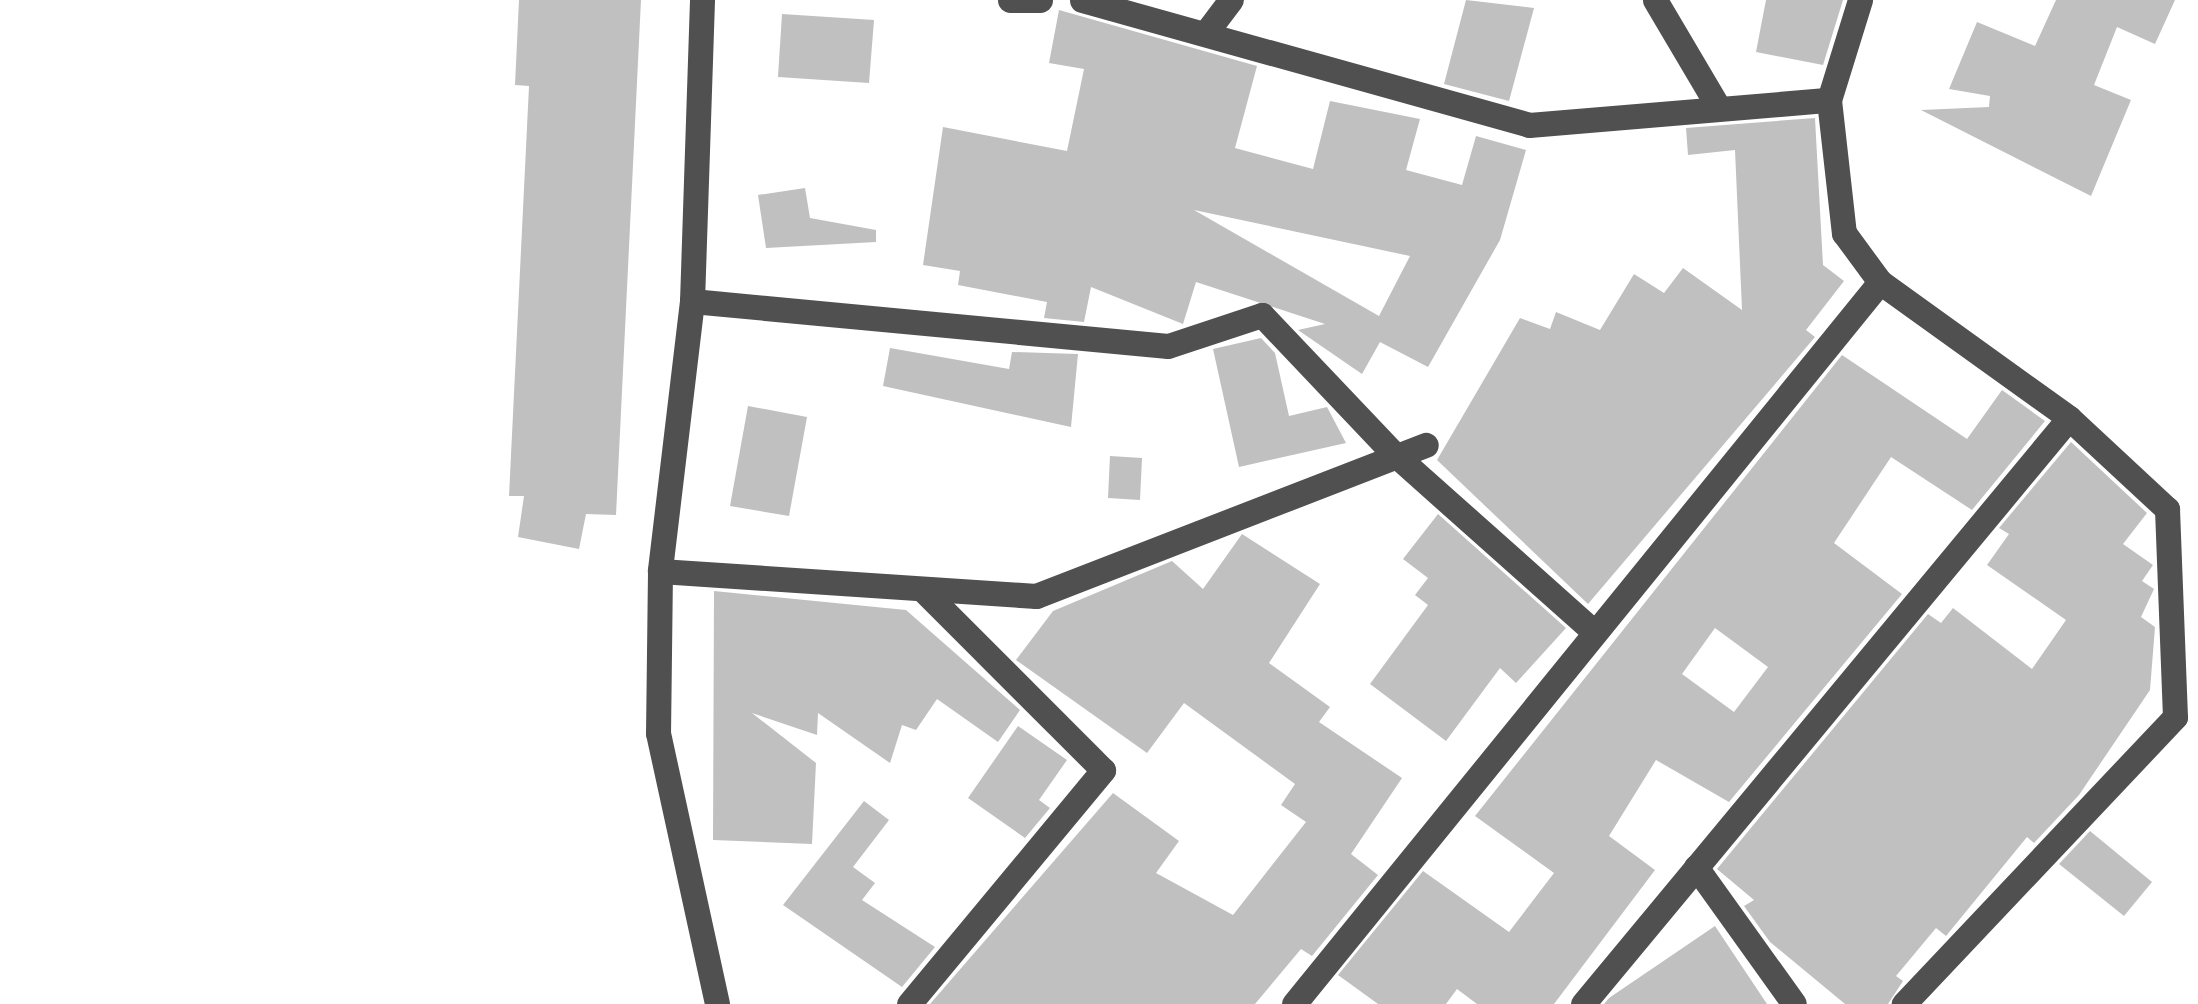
<!DOCTYPE html>
<style>
body{margin:0}
#map{position:relative;width:2198px;height:1004px;overflow:hidden;background:#fff;font-family:Barlow,sans-serif}
div>[style]{position:absolute}
.building>*{inset:0;background:#c0c0c0}
.minor>*{height:25px;margin:-12.5px;padding:0 12.5px;transform-origin:12.5px;border-radius:12.5px;background:#505050}
span{translate:-50% -50%;white-space:nowrap;text-align:center;line-height:1.15;-webkit-text-stroke:8px #fff;paint-order:stroke}
</style>
<div id="map">
<div class="building">
<div style="clip-path:polygon(519px 0,641px 0,616px 515px,586px 514px,579px 549px,518px 537px,524px 496px,509px 496px,529px 86px,515px 85px)"></div>
<div style="clip-path:polygon(1466px 0,1534px 8px,1509px 101px,1444px 84px)"></div>
<div style="clip-path:polygon(1766px 0,1843px 0,1823px 65px,1756px 52px)"></div>
<div style="clip-path:polygon(2056px 0,2175px 0,2155px 44px,2117px 27px,2094px 85px,2131px 100px,2091px 196px,1921px 110px,1989px 107px,1990px 96px,1949px 89px,1977px 22px,2035px 46px)"></div>
<div style="clip-path:polygon(evenodd,1059px 10px,1257px 66px,1235px 148px,1313px 169px,1330px 101px,1420px 119px,1406px 170px,1462px 185px,1476px 136px,1526px 150px,1500px 240px,1428px 367px,1380px 342px,1362px 374px,1298px 330px,1325px 324px,1196px 282px,1183px 324px,1091px 287px,1084px 322px,1044px 318px,1047px 302px,958px 285px,960px 271px,923px 265px,943px 127px,1067px 151px,1084px 69px,1049px 63px,1059px 10px,1194px 210px,1410px 256px,1379px 316px,1194px 210px)"></div>
<div style="clip-path:polygon(782px 14px,874px 20px,869px 83px,778px 77px)"></div>
<div style="clip-path:polygon(1815px 118px,1823px 265px,1844px 281px,1806px 330px,1815px 337px,1588px 604px,1437px 460px,1520px 318px,1550px 329px,1556px 312px,1600px 330px,1634px 274px,1664px 293px,1683px 268px,1742px 310px,1735px 150px,1688px 155px,1686px 128px)"></div>
<div style="clip-path:polygon(805px 188px,810px 218px,876px 230px,876px 242px,766px 248px,758px 195px)"></div>
<div style="clip-path:polygon(1261px 338px,1275px 353px,1289px 416px,1327px 407px,1346px 443px,1239px 467px,1213px 349px)"></div>
<div style="clip-path:polygon(890px 348px,1009px 369px,1012px 352px,1078px 354px,1071px 427px,883px 386px)"></div>
<div style="clip-path:polygon(evenodd,1842px 355px,1967px 439px,2002px 390px,2045px 421px,1972px 510px,1891px 457px,1834px 543px,1902px 594px,1729px 802px,1656px 760px,1609px 836px,1655px 870px,1554px 1004px,1477px 1004px,1457px 989px,1446px 1004px,1378px 1004px,1338px 975px,1423px 871px,1509px 932px,1554px 873px,1475px 816px,1842px 355px,1715px 628px,1768px 667px,1734px 712px,1682px 674px,1715px 628px)"></div>
<div style="clip-path:polygon(748px 406px,807px 417px,789px 516px,730px 506px)"></div>
<div style="clip-path:polygon(2071px 442px,2147px 513px,2123px 544px,2153px 565px,2142px 581px,2154px 589px,2141px 617px,2155px 627px,2150px 690px,2079px 795px,2034px 843px,2027px 837px,1946px 936px,1936px 928px,1896px 976px,1903px 981px,1888px 1004px,1845px 1004px,1770px 942px,1744px 906px,1754px 900px,1717px 869px,1928px 614px,1941px 623px,1953px 608px,2032px 669px,2066px 620px,1987px 565px,2009px 534px,1999px 528px)"></div>
<div style="clip-path:polygon(1110px 456px,1142px 458px,1140px 500px,1108px 498px)"></div>
<div style="clip-path:polygon(1438px 514px,1566px 628px,1516px 683px,1500px 668px,1446px 741px,1370px 684px,1428px 605px,1415px 595px,1428px 578px,1403px 559px)"></div>
<div style="clip-path:polygon(1242px 534px,1320px 584px,1269px 663px,1330px 707px,1319px 722px,1402px 778px,1351px 854px,1378px 875px,1312px 956px,1301px 949px,1255px 1004px,930px 1004px,1113px 793px,1179px 841px,1156px 873px,1233px 915px,1306px 822px,1281px 805px,1295px 784px,1184px 703px,1147px 753px,1016px 660px,1053px 611px,1172px 561px,1203px 589px)"></div>
<div style="clip-path:polygon(714px 591px,906px 610px,1020px 710px,998px 742px,937px 699px,916px 730px,902px 725px,890px 763px,818px 713px,817px 735px,752px 713px,816px 763px,812px 844px,713px 840px)"></div>
<div style="clip-path:polygon(1018px 726px,1067px 760px,1039px 800px,1050px 808px,1025px 838px,968px 798px)"></div>
<div style="clip-path:polygon(864px 801px,889px 820px,853px 867px,875px 883px,862px 900px,935px 947px,902px 987px,783px 905px)"></div>
<div style="clip-path:polygon(2090px 831px,2152px 882px,2124px 916px,2059px 864px)"></div>
<div style="clip-path:polygon(1715px 926px,1767px 1004px,1604px 1004px,1609px 998px)"></div>
</div>
<div class="minor">
<div style="left:702px;top:0;width:301px;rotate:91.9deg"></div>
<div style="left:692px;top:301px;width:272px;rotate:96.8deg"></div>
<div style="left:660px;top:571px;width:162px;rotate:90.7deg"></div>
<div style="left:658px;top:733px;width:277px;rotate:77.7deg"></div>
<div style="left:1010px;top:0;width:30px"></div>
<div style="left:1082px;top:0;width:464px;rotate:15.6deg"></div>
<div style="left:1529px;top:125px;width:301px;rotate:-4.8deg"></div>
<div style="left:1829px;top:100px;width:134px;rotate:83.6deg"></div>
<div style="left:1844px;top:233px;width:61px;rotate:53.7deg"></div>
<div style="left:1880px;top:282px;width:233px;rotate:35.7deg"></div>
<div style="left:2069px;top:418px;width:134px;rotate:42.9deg"></div>
<div style="left:2167px;top:509px;width:208px;rotate:87.8deg"></div>
<div style="left:2175px;top:717px;width:395px;rotate:133.4deg"></div>
<div style="left:1655px;top:0;width:122px;rotate:59.4deg"></div>
<div style="left:1208px;top:30px;width:38px;rotate:-53deg"></div>
<div style="left:1829px;top:100px;width:105px;rotate:-72.8deg"></div>
<div style="left:692px;top:301px;width:478px;rotate:5.4deg"></div>
<div style="left:1168px;top:346px;width:99px;rotate:-18.3deg"></div>
<div style="left:1262px;top:315px;width:187px;rotate:46.5deg"></div>
<div style="left:1391px;top:451px;width:271px;rotate:41.7deg"></div>
<div style="left:660px;top:571px;width:377px;rotate:3.8deg"></div>
<div style="left:1036px;top:596px;width:418px;rotate:-21.2deg"></div>
<div style="left:1696px;top:867px;width:168px;rotate:54.4deg"></div>
<div style="left:909px;top:1004px;width:304px;rotate:-50.3deg"></div>
<div style="left:1103px;top:770px;width:255px;rotate:-135deg"></div>
<div style="left:1294px;top:1004px;width:930px;rotate:-50.94deg"></div>
<div style="left:1583px;top:1004px;width:761px;rotate:-50.33deg"></div>
</div>
</div>
